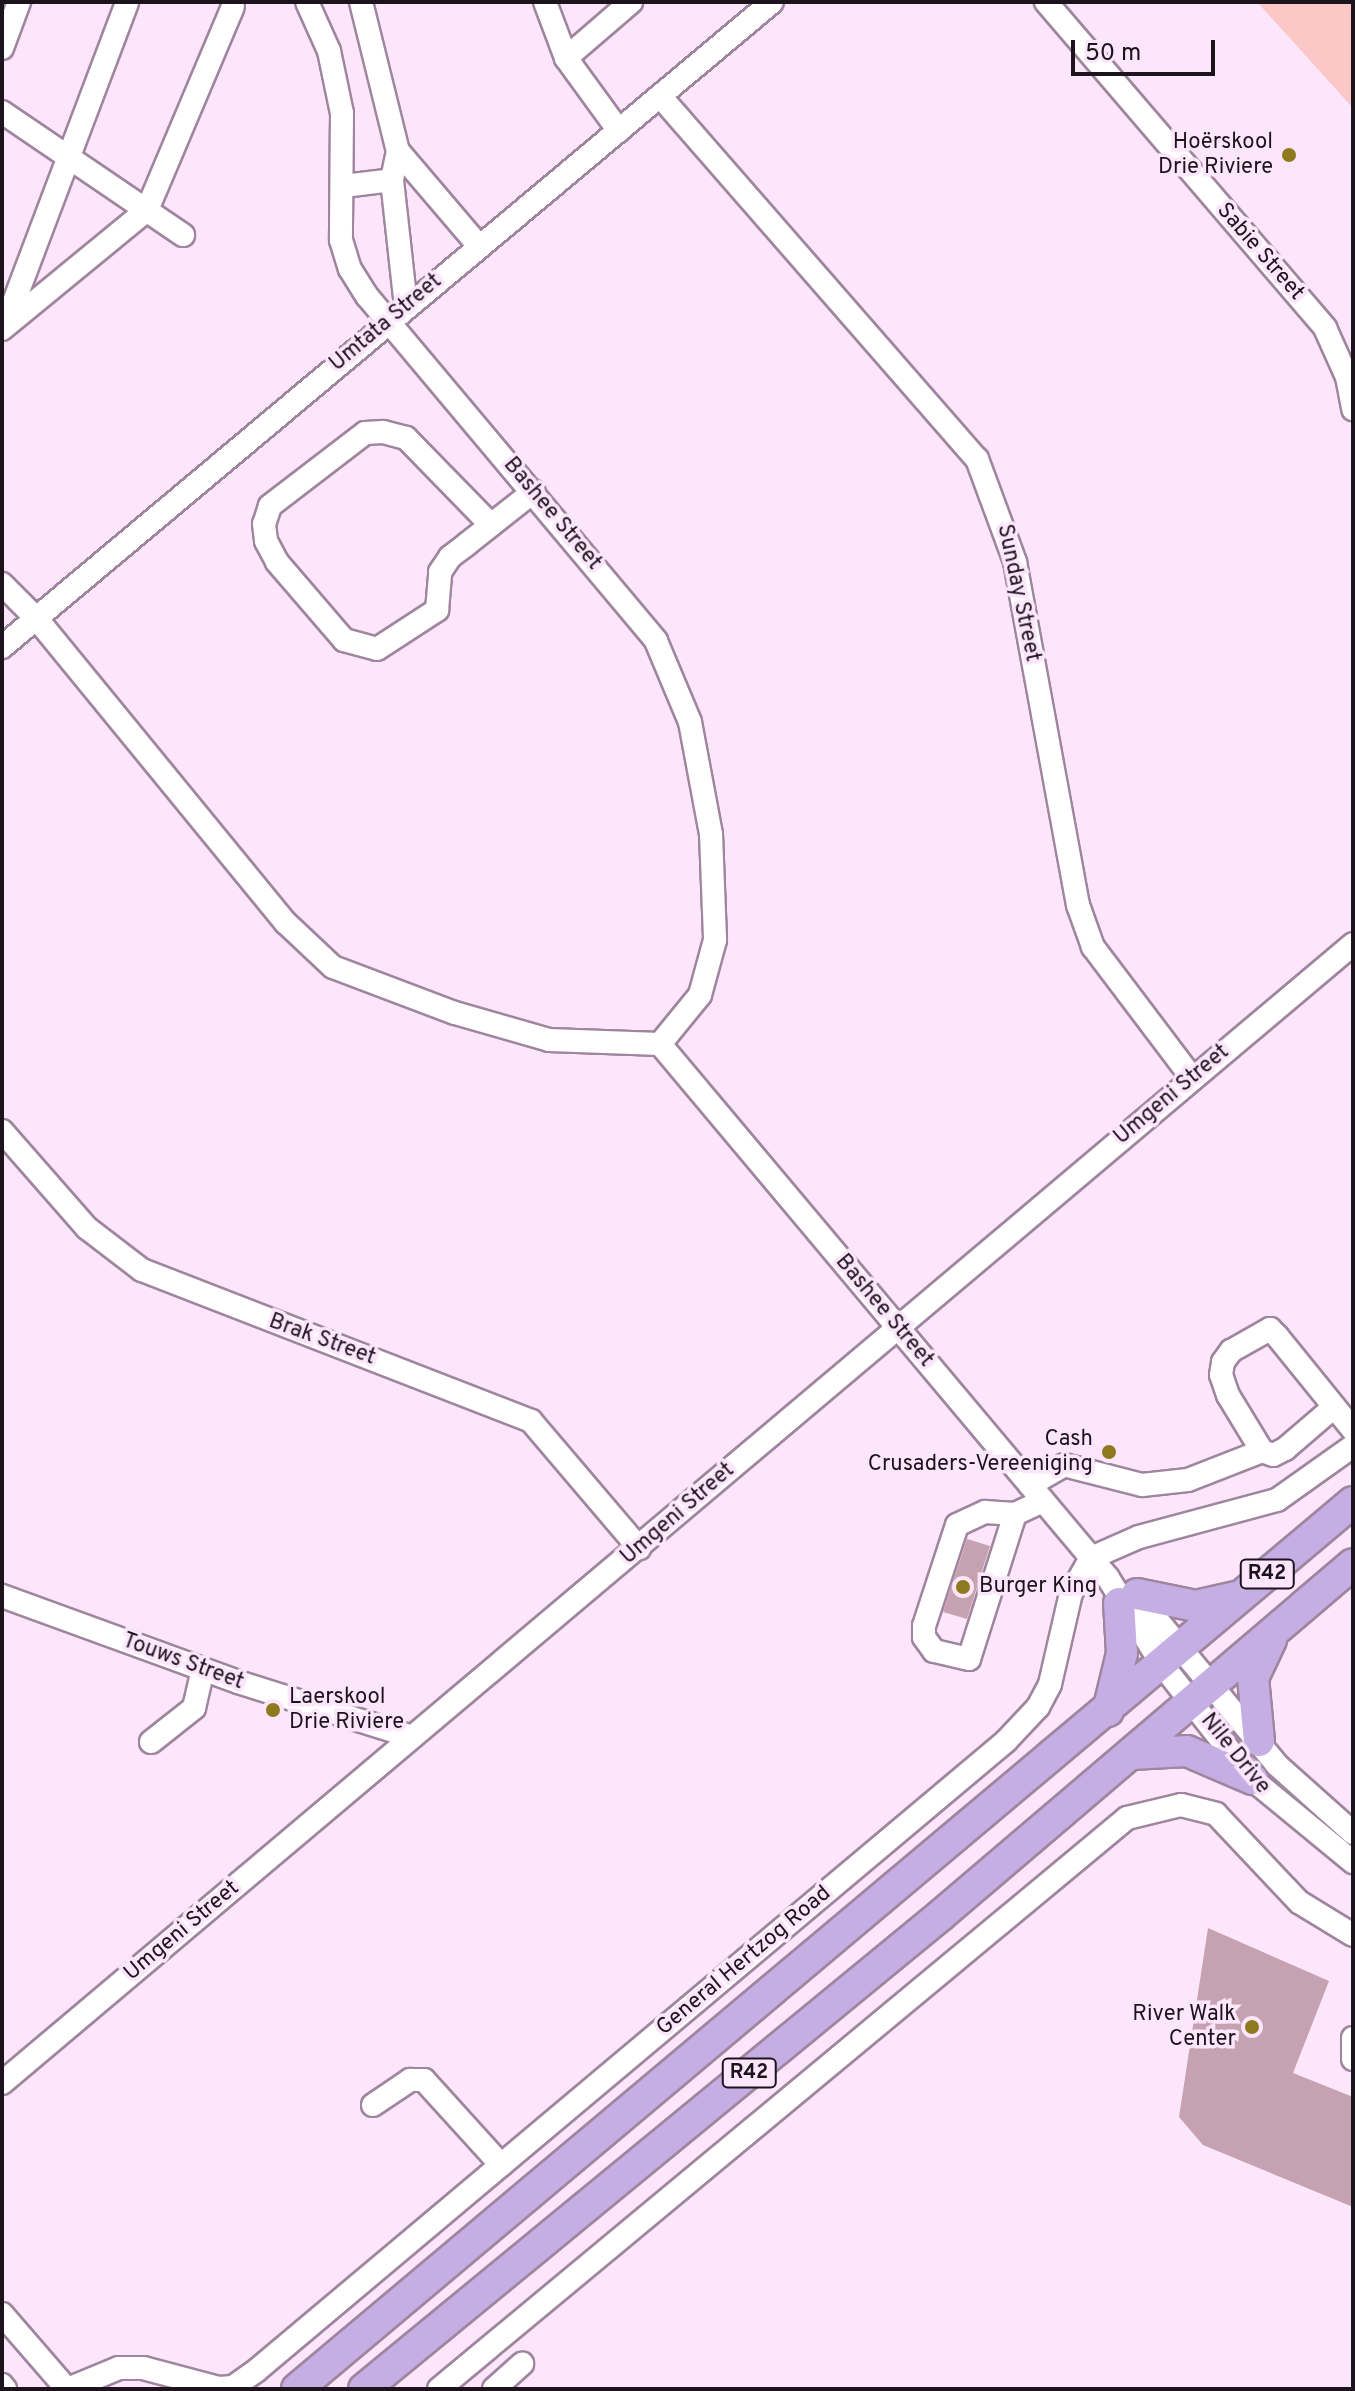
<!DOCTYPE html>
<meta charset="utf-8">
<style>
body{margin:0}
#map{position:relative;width:1355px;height:2391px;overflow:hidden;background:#fce6fb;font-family:Overpass,sans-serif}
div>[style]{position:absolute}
.green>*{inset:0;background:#fbc7c7}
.building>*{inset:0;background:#c6a2b0}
.roads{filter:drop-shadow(2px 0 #9f859e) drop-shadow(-2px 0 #9f859e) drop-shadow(0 2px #9f859e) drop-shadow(0 -2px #9f859e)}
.minor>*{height:22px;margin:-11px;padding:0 11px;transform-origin:11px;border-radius:11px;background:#fff}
.major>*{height:30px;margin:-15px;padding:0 15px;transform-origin:15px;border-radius:15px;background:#c5aee3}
.dots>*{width:22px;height:22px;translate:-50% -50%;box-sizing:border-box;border:4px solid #fce6fb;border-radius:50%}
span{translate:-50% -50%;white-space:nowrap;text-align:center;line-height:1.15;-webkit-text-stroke:7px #fce6fb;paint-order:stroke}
.shield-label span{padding:2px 6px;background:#fce6fb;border:2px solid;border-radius:6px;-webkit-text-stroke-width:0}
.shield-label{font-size:20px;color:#1d131d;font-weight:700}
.poi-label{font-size:22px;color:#1d131d}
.right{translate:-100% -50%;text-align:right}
.left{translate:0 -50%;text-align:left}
.street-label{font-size:22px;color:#1d131d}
.frame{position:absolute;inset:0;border:4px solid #1d131d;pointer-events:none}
.scale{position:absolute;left:1071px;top:40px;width:144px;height:36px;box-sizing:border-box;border:4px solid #1d131d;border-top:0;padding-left:10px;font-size:24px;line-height:28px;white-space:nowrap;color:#1d131d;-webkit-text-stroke:6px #fce6fb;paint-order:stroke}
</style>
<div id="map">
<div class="green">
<div style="clip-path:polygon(1257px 2px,1353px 2px,1353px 108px)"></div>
</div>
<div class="building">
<div style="clip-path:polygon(967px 1539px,990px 1546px,967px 1619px,943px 1612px)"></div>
<div style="clip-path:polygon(1208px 1928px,1329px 1981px,1293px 2073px,1353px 2097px,1353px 2207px,1203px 2145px,1179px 2117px)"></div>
</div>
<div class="roads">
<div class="minor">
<div style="left:307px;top:2px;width:54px;rotate:65.8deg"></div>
<div style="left:329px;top:51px;width:63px;rotate:78.2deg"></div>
<div style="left:342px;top:113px;width:127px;rotate:90.5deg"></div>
<div style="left:341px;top:240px;width:30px;rotate:73deg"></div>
<div style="left:350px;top:269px;width:32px;rotate:58deg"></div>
<div style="left:367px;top:296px;width:450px;rotate:50deg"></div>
<div style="left:656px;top:641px;width:88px;rotate:67.2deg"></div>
<div style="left:690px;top:722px;width:114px;rotate:79.4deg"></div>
<div style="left:711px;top:834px;width:106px;rotate:87.8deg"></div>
<div style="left:715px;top:940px;width:57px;rotate:105.3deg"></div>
<div style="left:700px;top:995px;width:63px;rotate:129.2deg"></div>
<div style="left:361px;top:2px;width:154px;rotate:76.1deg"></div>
<div style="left:398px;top:151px;width:30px;rotate:102deg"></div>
<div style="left:392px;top:180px;width:128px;rotate:83.7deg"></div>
<div style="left:545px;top:2px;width:60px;rotate:69.4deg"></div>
<div style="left:566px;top:58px;width:90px;rotate:54deg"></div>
<div style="left:1046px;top:2px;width:429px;rotate:49.4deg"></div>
<div style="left:1325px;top:328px;width:54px;rotate:65.8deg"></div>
<div style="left:1347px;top:377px;width:33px;rotate:79deg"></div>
<div style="left:2px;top:48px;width:49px;rotate:-69.7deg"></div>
<div style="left:566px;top:58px;width:86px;rotate:-40.7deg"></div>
<div style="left:660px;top:96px;width:482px;rotate:48.9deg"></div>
<div style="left:977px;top:459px;width:110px;rotate:69.7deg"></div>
<div style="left:1015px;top:562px;width:349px;rotate:79.6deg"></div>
<div style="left:1078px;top:905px;width:45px;rotate:70.3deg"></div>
<div style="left:1093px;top:947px;width:164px;rotate:52.9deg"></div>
<div style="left:2px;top:112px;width:219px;rotate:34.2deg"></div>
<div style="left:398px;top:151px;width:123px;rotate:49.6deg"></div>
<div style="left:344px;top:186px;width:48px;rotate:-7.1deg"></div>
<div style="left:6px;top:323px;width:343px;rotate:-69.3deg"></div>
<div style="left:2px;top:329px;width:188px;rotate:-39.4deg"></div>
<div style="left:147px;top:210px;width:221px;rotate:-67.1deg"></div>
<div style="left:491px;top:525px;width:122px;rotate:-134.3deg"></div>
<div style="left:406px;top:438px;width:24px;rotate:-165deg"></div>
<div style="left:383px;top:432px;width:18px;rotate:177deg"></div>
<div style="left:365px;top:433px;width:120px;rotate:142.5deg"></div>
<div style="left:270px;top:506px;width:19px;rotate:108deg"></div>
<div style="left:264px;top:524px;width:17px;rotate:83deg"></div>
<div style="left:266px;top:541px;width:24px;rotate:62deg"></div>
<div style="left:277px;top:562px;width:103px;rotate:49.3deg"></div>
<div style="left:344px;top:640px;width:34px;rotate:15deg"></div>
<div style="left:377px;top:649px;width:72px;rotate:-33deg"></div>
<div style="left:437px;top:610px;width:38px;rotate:-85deg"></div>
<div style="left:440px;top:572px;width:18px;rotate:-56deg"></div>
<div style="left:450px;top:557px;width:21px;rotate:-37deg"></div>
<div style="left:467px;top:544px;width:85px;rotate:-38.3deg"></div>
<div style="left:2px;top:584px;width:49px;rotate:45deg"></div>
<div style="left:37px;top:619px;width:392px;rotate:50.7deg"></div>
<div style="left:285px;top:922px;width:66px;rotate:43.2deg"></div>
<div style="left:333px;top:967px;width:130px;rotate:20.7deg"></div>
<div style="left:455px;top:1013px;width:98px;rotate:16deg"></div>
<div style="left:549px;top:1040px;width:111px;rotate:2.1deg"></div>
<div style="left:660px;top:1044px;width:697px;rotate:50deg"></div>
<div style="left:1108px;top:1578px;width:104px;rotate:58deg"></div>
<div style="left:1163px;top:1666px;width:144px;rotate:51.8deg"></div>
<div style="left:1252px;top:1779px;width:131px;rotate:39.4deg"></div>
<div style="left:2px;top:647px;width:1004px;rotate:-39.95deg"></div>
<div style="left:2px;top:1131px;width:129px;rotate:48.8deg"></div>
<div style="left:87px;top:1228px;width:69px;rotate:37.4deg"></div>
<div style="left:142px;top:1270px;width:417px;rotate:21.2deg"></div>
<div style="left:531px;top:1421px;width:167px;rotate:49.6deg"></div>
<div style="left:1334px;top:1407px;width:65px;rotate:139.4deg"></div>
<div style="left:1285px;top:1449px;width:13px;rotate:153deg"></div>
<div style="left:1273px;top:1455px;width:12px;rotate:-160deg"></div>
<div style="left:1262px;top:1451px;width:66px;rotate:-121.3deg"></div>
<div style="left:1228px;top:1395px;width:21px;rotate:-109deg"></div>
<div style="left:1221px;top:1375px;width:13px;rotate:-81deg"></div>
<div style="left:1223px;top:1362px;width:14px;rotate:-54deg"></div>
<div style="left:1231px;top:1351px;width:45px;rotate:-29.4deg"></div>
<div style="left:1270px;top:1329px;width:10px;rotate:45deg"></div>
<div style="left:1277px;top:1336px;width:121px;rotate:51deg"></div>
<div style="left:1030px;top:1485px;width:39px;rotate:-30deg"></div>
<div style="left:1064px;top:1465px;width:81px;rotate:14.4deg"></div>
<div style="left:1142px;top:1485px;width:46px;rotate:-6.2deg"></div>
<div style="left:1188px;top:1480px;width:79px;rotate:-21.4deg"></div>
<div style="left:1015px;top:1514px;width:152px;rotate:107.6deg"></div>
<div style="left:969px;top:1659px;width:36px;rotate:-167deg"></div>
<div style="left:934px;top:1651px;width:17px;rotate:-126deg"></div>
<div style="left:924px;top:1637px;width:11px;rotate:-90deg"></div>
<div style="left:924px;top:1626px;width:106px;rotate:-71.9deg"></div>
<div style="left:957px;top:1525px;width:31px;rotate:-25deg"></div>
<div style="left:985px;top:1512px;width:30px;rotate:4deg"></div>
<div style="left:1015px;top:1514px;width:31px;rotate:-25deg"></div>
<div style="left:1134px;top:1592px;width:224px;rotate:50.4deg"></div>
<div style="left:1277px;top:1765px;width:102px;rotate:41.8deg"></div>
<div style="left:2px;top:1596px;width:251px;rotate:20deg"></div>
<div style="left:238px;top:1682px;width:182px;rotate:17.5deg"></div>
<div style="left:151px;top:1742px;width:55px;rotate:-38.3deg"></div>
<div style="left:194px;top:1708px;width:40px;rotate:-77deg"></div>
<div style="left:1353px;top:2038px;width:21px;rotate:90deg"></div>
<div style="left:2px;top:2083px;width:1767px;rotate:-40.13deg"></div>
<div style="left:373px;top:2105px;width:45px;rotate:-34deg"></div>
<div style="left:410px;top:2080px;width:14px"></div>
<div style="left:424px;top:2080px;width:115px;rotate:47.8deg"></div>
<div style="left:2px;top:2314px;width:99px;rotate:49.1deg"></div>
<div style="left:2px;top:2385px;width:5px;rotate:53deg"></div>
<div style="left:68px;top:2389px;width:55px;rotate:-22.4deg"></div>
<div style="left:119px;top:2368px;width:24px"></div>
<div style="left:143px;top:2368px;width:79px;rotate:14.7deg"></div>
<div style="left:219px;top:2388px;width:14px;rotate:-4deg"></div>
<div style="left:233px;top:2387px;width:29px;rotate:-35deg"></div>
<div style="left:257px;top:2370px;width:978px;rotate:-40.02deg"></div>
<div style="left:1006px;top:1741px;width:47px;rotate:-46.7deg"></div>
<div style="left:1038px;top:1707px;width:26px;rotate:-62deg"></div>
<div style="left:1050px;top:1684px;width:93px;rotate:-77deg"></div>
<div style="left:1071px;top:1593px;width:40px;rotate:-60.3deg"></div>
<div style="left:1091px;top:1558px;width:52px;rotate:-23.6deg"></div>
<div style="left:1139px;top:1537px;width:143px;rotate:-15deg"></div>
<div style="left:1277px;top:1500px;width:93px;rotate:-35.4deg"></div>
<div style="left:439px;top:2389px;width:894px;rotate:-39.69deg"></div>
<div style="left:1127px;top:1818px;width:56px;rotate:-13.5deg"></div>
<div style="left:1181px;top:1805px;width:36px;rotate:14deg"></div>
<div style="left:1216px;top:1814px;width:121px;rotate:46.7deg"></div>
<div style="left:1299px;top:1902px;width:63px;rotate:31.4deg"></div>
<div style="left:494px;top:2389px;width:38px;rotate:-42deg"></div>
</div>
<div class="major">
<div style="left:1137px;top:1594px;width:60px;rotate:11.5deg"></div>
<div style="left:1196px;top:1606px;width:41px;rotate:-12.7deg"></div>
<div style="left:1108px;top:1711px;width:60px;rotate:-76.4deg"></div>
<div style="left:1122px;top:1653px;width:50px;rotate:-93.4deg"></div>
<div style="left:1259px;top:1741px;width:63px;rotate:-95.4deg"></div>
<div style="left:1253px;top:1678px;width:42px;rotate:-64.7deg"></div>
<div style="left:1132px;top:1754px;width:55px;rotate:-3.1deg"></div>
<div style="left:1187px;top:1751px;width:71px;rotate:23.3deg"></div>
<div style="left:297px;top:2389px;width:1379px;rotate:-40.03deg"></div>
<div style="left:364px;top:2389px;width:747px;rotate:-39.4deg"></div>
<div style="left:941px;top:1915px;width:541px;rotate:-40.43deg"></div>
</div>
</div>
<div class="dots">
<div style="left:1289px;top:155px;background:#8f791f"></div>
<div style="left:1109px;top:1452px;background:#8f791f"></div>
<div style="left:963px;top:1587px;background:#8f791f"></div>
<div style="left:273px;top:1710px;background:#8f791f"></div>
<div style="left:1252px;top:2027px;background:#8f791f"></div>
</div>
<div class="shield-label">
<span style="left:1267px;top:1574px">R42</span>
<span style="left:749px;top:2073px">R42</span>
</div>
<div class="poi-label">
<span class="right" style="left:1273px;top:155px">Hoërskool<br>Drie Riviere</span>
<span class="right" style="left:1093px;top:1452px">Cash<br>Crusaders-Vereeniging</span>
<span class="left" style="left:979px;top:1587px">Burger King</span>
<span class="left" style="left:289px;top:1710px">Laerskool<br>Drie Riviere</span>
<span class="right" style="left:1236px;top:2027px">River Walk<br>Center</span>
</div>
<div class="street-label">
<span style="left:1260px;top:252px;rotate:49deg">Sabie Street</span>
<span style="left:386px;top:323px;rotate:-40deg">Umtata Street</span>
<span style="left:552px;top:514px;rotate:50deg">Bashee Street</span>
<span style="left:1018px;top:593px;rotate:78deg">Sunday Street</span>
<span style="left:1172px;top:1095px;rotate:-40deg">Umgeni Street</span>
<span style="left:884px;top:1311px;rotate:50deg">Bashee Street</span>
<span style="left:322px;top:1340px;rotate:20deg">Brak Street</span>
<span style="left:678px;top:1514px;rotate:-41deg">Umgeni Street</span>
<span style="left:183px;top:1662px;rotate:20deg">Touws Street</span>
<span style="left:1235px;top:1754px;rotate:51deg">Nile Drive</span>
<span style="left:182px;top:1931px;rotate:-40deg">Umgeni Street</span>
<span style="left:744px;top:1961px;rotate:-40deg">General Hertzog Road</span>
</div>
<div class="frame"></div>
<div class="scale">50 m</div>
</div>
